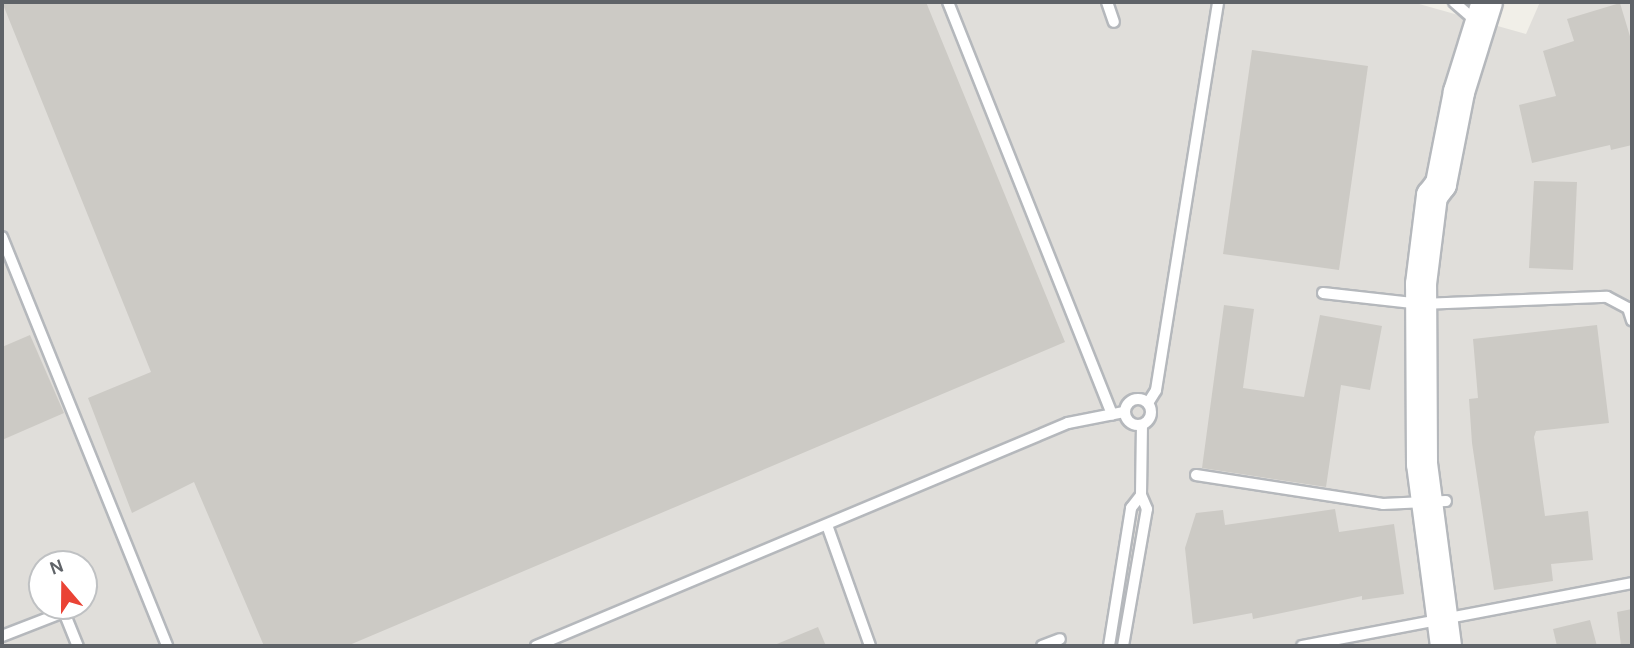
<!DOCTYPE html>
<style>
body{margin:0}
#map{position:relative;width:1634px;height:648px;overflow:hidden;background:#f1efe8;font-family:Karla,sans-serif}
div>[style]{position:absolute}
.industrial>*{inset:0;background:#e0deda}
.building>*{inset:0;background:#cccac5}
.roads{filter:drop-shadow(2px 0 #b5b8bc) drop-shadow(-2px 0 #b5b8bc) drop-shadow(0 2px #b5b8bc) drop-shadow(0 -2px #b5b8bc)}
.lane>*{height:10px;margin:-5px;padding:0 5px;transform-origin:5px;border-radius:5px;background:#fff}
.lane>.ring{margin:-5px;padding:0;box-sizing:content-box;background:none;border:10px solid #fff;border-radius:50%}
.secondary>*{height:30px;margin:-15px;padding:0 15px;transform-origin:15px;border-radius:15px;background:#fff}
span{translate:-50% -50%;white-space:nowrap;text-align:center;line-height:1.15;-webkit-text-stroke:5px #fff;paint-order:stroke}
.frame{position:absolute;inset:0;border:4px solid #5f6368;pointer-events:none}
.north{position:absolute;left:28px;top:550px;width:70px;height:70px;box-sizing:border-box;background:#fff;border:2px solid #bfc1c3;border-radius:50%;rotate:340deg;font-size:19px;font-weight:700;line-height:28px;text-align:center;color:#5f6368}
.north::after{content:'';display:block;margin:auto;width:24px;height:32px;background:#ea4335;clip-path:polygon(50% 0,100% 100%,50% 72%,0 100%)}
</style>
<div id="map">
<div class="industrial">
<div style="clip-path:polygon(evenodd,2px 2px,1412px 2px,1526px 34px,1540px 2px,1632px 2px,1632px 646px,2px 646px,2px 2px,42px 564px,84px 564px,84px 606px,42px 606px,42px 564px)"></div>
</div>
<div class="building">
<div style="clip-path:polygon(2px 2px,926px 2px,1065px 342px,347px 646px,264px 646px,194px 482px,132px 513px,88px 398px,151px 372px)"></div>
<div style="clip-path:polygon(1620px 3px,1632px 43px,1632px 145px,1611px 150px,1610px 145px,1532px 163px,1519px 105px,1556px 96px,1543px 51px,1574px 41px,1567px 19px)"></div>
<div style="clip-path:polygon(1252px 50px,1368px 66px,1339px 270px,1223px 254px)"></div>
<div style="clip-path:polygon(1534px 181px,1577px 182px,1573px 270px,1529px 268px)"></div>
<div style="clip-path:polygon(1224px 305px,1254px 309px,1243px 388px,1304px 397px,1320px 315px,1382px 326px,1370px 390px,1341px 385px,1326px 487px,1202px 468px)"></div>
<div style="clip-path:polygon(1597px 325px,1609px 423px,1536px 431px,1534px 437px,1545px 516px,1588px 511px,1593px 560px,1551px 564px,1553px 581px,1494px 590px,1472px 443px,1469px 399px,1478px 398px,1473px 339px)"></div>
<div style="clip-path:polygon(30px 335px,64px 413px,2px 440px,2px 347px)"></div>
<div style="clip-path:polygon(1335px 509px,1339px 532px,1394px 524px,1404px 594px,1362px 600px,1362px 596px,1253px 619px,1252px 613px,1193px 624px,1185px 548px,1196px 513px,1223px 510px,1225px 525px)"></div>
<div style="clip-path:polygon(1632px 609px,1632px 646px,1621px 646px,1617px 612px)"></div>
<div style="clip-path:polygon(1590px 620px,1597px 646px,1557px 646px,1553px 629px)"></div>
<div style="clip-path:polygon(818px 627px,826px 646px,772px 646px)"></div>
</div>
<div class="roads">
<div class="lane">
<div style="left:948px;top:2px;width:444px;rotate:68.3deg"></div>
<div style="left:1107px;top:2px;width:21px;rotate:71deg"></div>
<div style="left:1454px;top:2px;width:32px;rotate:41deg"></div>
<div style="left:2px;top:237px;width:441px;rotate:68deg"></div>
<div style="left:1323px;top:293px;width:99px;rotate:6.4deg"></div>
<div style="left:1421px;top:304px;width:186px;rotate:-2.2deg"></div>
<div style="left:1607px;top:297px;width:24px;rotate:28deg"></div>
<div style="left:1628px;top:308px;width:13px;rotate:72deg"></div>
<div class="ring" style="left:1125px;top:399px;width:16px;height:16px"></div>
<div style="left:1148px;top:403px;width:15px;rotate:-58deg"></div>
<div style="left:1156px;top:390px;width:393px;rotate:-80.9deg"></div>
<div style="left:1196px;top:475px;width:189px;rotate:8.8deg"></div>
<div style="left:1383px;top:504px;width:63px;rotate:-2.7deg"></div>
<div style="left:827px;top:525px;width:128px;rotate:70.4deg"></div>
<div style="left:2px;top:636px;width:66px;rotate:-21.2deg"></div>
<div style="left:64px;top:612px;width:37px;rotate:68deg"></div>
<div style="left:536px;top:646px;width:577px;rotate:-22.74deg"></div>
<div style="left:1068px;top:423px;width:57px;rotate:-11.1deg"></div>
<div style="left:1042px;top:646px;width:19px;rotate:-21deg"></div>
<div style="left:1109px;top:646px;width:140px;rotate:-80.9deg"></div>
<div style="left:1131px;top:508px;width:16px;rotate:-52deg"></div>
<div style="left:1123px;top:646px;width:139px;rotate:-80.1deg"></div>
<div style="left:1147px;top:509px;width:15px;rotate:-113deg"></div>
<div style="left:1141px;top:495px;width:70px;rotate:-89.2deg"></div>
<div style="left:1302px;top:646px;width:336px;rotate:-10.8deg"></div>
</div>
<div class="secondary">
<div style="left:1446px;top:646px;width:184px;rotate:-97.5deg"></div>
<div style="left:1422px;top:464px;width:180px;rotate:-90.3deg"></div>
<div style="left:1421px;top:284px;width:89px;rotate:-82.9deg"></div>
<div style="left:1432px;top:196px;width:15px;rotate:-53deg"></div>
<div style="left:1441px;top:184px;width:94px;rotate:-78.9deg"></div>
<div style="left:1459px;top:92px;width:94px;rotate:-72.7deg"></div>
</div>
</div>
<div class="frame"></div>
<div class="north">N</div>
</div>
